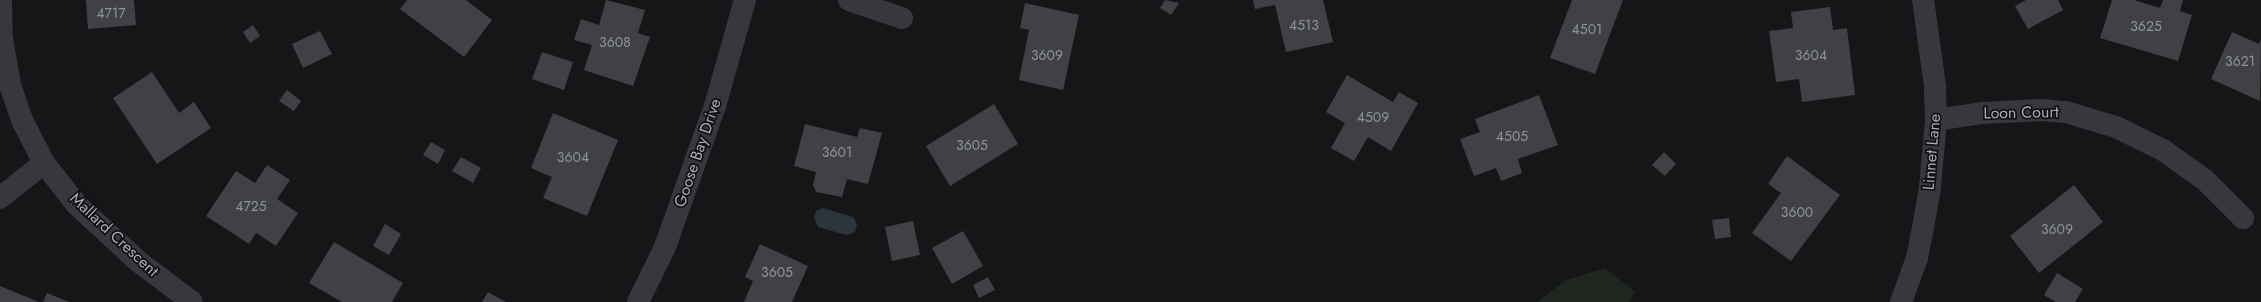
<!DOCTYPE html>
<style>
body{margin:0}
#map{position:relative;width:2261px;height:302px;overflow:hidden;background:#161618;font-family:Jost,sans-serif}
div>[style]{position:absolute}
.green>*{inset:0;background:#1e261f}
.water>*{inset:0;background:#2c353c}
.building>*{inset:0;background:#404145}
.minor>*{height:22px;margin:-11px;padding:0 11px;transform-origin:11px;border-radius:11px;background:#37383d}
span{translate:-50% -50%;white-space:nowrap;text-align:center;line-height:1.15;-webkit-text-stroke:3.5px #111113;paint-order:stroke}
.number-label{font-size:14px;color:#8e929b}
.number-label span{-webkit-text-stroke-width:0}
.street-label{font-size:16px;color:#a8adb8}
</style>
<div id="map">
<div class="green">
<div style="clip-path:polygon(1605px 268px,1635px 292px,1629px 302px,1537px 302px,1566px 280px)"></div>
</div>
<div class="water">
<div style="clip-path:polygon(823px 208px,853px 217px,857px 224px,855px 232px,846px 235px,818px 227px,814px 217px,817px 210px)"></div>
</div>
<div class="building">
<div style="clip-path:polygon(86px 0,134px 0,136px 25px,88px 29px)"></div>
<div style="clip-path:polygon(407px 0,466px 0,492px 20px,464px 57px,400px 9px)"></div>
<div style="clip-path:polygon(606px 0,645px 10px,638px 33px,650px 37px,633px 86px,584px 70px,592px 45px,574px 40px,581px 19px,599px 25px)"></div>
<div style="clip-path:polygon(1165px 0,1179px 3px,1171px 15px,1160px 8px)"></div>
<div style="clip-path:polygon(1253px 0,1323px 0,1333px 42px,1286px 52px,1275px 5px,1255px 9px)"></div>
<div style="clip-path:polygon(1572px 0,1623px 0,1595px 74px,1550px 58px)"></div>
<div style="clip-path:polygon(2026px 0,2058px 0,2063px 10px,2028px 29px,2015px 6px)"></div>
<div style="clip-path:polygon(2112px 0,2134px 0,2160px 8px,2163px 0,2183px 0,2180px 11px,2192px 15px,2178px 61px,2100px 38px)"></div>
<div style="clip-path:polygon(1025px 3px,1079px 15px,1063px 90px,1019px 80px,1029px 30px,1020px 28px)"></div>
<div style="clip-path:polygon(1830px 7px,1833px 30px,1847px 28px,1855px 95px,1802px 102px,1799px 79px,1776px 82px,1769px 31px,1793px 28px,1791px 12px)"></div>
<div style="clip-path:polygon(253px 25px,260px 36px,250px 43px,243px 32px)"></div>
<div style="clip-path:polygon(320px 31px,332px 54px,303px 68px,292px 44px)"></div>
<div style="clip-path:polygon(2232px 32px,2259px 44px,2261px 39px,2260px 101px,2211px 79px)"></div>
<div style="clip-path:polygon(542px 52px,573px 62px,564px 90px,532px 79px)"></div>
<div style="clip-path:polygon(152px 72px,179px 113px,194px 102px,211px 128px,157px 164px,113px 98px)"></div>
<div style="clip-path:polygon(1347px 75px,1393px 102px,1399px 92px,1418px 103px,1391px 151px,1368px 137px,1354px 161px,1331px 148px,1345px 123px,1326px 112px)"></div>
<div style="clip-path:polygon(287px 90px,301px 101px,294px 111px,279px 101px)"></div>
<div style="clip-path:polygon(1539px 95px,1558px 145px,1518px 159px,1522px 173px,1501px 181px,1496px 168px,1474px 176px,1460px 139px,1480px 132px,1475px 119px)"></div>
<div style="clip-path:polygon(994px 104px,1018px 144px,950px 186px,926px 146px)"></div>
<div style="clip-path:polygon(553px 113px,618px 140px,587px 216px,543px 198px,552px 177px,531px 168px)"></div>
<div style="clip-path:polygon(805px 124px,857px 137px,860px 128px,882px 133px,868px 184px,847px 179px,842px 197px,816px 192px,813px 185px,816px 172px,794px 166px)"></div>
<div style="clip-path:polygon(431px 142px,445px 150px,438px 164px,423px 155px)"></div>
<div style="clip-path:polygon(1664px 152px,1676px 164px,1665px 176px,1652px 165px)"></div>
<div style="clip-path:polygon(1787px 156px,1840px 195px,1791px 261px,1752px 233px,1781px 193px,1768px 184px)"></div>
<div style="clip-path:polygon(461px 157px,481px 168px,473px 183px,452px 171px)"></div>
<div style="clip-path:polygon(267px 165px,290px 180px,277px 199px,298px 213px,276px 246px,256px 233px,249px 244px,206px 216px,236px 171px,255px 183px)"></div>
<div style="clip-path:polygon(2074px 185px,2103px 222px,2039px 273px,2010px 236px)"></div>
<div style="clip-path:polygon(1729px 218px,1731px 237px,1715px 239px,1712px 220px)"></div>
<div style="clip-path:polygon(913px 221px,920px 255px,892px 261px,885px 227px)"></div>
<div style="clip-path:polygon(385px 224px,401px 234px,389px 255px,373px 246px)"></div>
<div style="clip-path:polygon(963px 231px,983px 266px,952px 284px,932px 248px)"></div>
<div style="clip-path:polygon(334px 242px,403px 283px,392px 302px,342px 302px,309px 283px)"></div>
<div style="clip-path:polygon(760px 244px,808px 266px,792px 302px,744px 302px,753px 281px,745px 277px)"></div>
<div style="clip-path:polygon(2057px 273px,2083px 289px,2075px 302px,2056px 302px,2044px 295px)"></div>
<div style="clip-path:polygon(988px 277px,995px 290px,979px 298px,973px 285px)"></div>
<div style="clip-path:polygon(0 286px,39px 302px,0 302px)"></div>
<div style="clip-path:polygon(488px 292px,506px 302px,482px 302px)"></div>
<div style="clip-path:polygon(47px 293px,69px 302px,43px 302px)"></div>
</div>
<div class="minor">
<div style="left:1px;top:0;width:39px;rotate:89deg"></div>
<div style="left:2px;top:39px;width:47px;rotate:80.1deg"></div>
<div style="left:10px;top:85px;width:37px;rotate:71deg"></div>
<div style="left:22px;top:120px;width:48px;rotate:62.9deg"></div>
<div style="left:44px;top:163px;width:53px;rotate:51.8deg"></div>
<div style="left:77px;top:205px;width:84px;rotate:42.6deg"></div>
<div style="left:139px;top:262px;width:66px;rotate:37deg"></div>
<div style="left:849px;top:0;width:56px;rotate:18.8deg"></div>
<div style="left:1936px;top:120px;width:47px;rotate:-8.7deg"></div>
<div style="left:1982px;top:113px;width:60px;rotate:-2.9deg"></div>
<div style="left:2042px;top:110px;width:24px;rotate:5deg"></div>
<div style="left:2066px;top:112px;width:52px;rotate:16.7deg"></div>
<div style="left:2116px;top:127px;width:52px;rotate:26.1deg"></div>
<div style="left:2163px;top:150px;width:52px;rotate:35.5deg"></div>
<div style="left:2205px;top:180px;width:54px;rotate:45deg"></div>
<div style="left:0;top:198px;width:56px;rotate:-38.5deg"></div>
<div style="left:638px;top:302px;width:61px;rotate:-63.9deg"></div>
<div style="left:665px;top:247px;width:150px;rotate:-70.5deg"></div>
<div style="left:715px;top:106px;width:110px;rotate:-74.2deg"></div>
<div style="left:1901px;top:302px;width:47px;rotate:-70deg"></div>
<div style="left:1917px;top:258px;width:31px;rotate:-79deg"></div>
<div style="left:1923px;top:228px;width:42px;rotate:-80.3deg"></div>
<div style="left:1930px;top:187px;width:67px;rotate:-84.9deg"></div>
<div style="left:1936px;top:120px;width:34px;rotate:-92deg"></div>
<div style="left:1935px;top:86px;width:87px;rotate:-97.9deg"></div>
</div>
<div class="number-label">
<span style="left:111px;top:13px">4717</span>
<span style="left:1304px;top:25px">4513</span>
<span style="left:2146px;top:26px">3625</span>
<span style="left:1587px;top:29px">4501</span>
<span style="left:615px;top:42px">3608</span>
<span style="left:1047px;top:55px">3609</span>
<span style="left:1811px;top:55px">3604</span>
<span style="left:2240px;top:61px">3621</span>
<span style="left:1373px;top:117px">4509</span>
<span style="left:1512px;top:136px">4505</span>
<span style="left:972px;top:145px">3605</span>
<span style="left:837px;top:152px">3601</span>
<span style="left:573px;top:157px">3604</span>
<span style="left:251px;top:206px">4725</span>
<span style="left:1797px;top:212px">3600</span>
<span style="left:2057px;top:229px">3609</span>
<span style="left:777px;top:272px">3605</span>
</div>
<div class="street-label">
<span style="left:2021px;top:113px;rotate:-1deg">Loon Court</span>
<span style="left:1932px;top:152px;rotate:-85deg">Linnet Lane</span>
<span style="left:698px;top:153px;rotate:-71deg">Goose Bay Drive</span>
<span style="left:114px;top:235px;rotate:43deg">Mallard Crescent</span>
</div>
</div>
